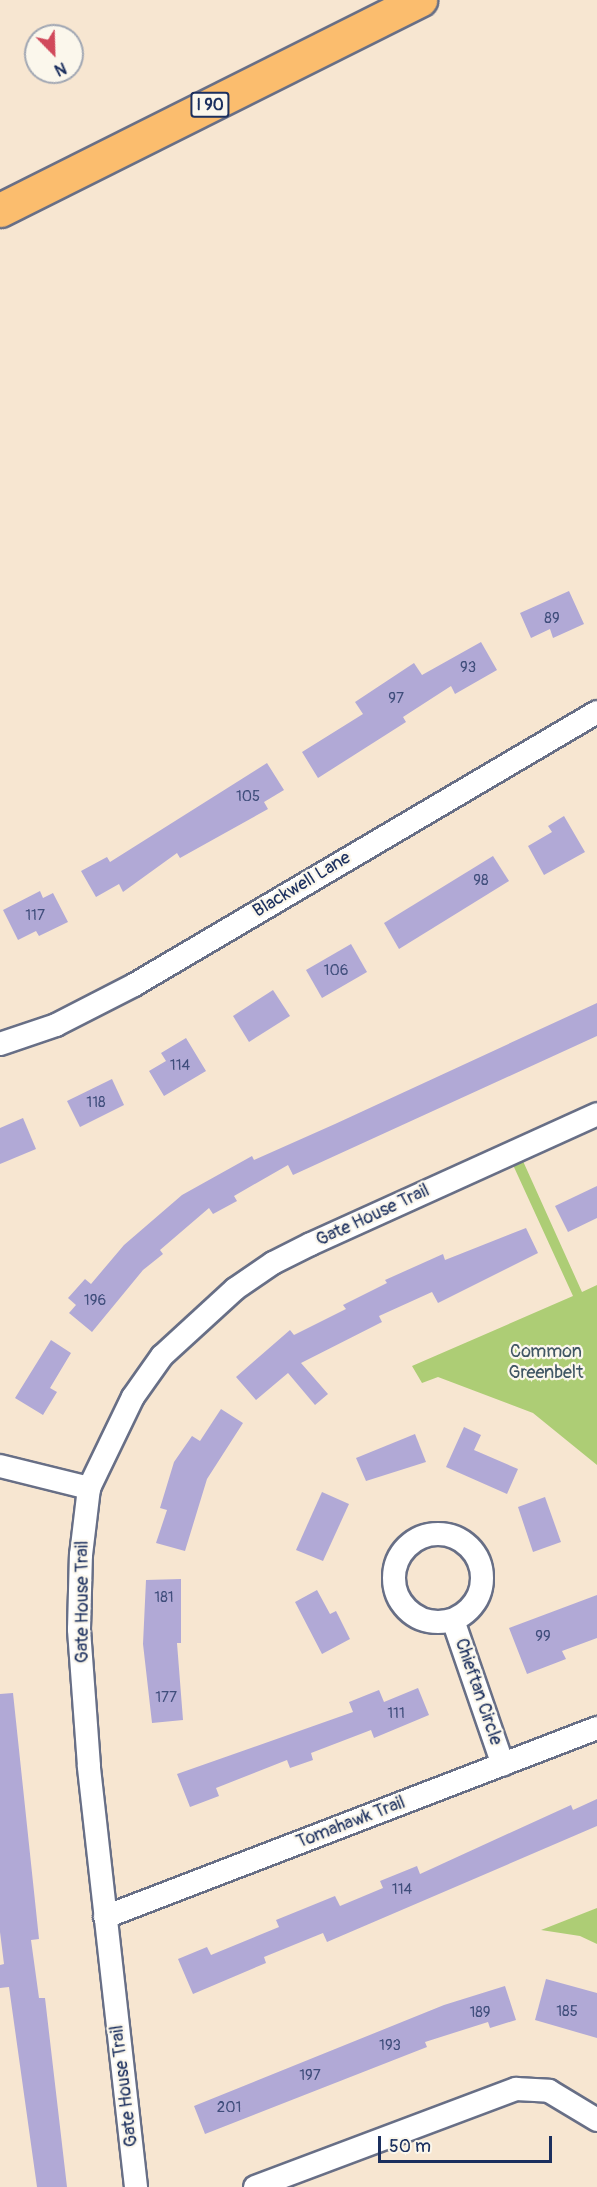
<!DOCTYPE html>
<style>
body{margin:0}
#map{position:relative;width:597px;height:2187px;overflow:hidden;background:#f7e6d1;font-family:Pangolin,sans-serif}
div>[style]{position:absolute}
.green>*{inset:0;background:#adcd75}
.building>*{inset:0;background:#b1a9d6}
.roads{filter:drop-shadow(2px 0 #686f86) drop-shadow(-2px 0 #686f86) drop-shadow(0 2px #686f86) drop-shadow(0 -2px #686f86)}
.minor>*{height:22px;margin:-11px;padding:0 11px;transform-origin:11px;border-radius:11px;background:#fff}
.minor>.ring{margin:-11px;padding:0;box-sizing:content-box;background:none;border:22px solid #fff;border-radius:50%}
.motorway>*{height:33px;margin:-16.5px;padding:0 16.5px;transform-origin:16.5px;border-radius:16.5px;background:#fbbd6e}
span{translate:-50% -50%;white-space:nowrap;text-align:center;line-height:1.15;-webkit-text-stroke:4.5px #fbf7ec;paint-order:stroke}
.number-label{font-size:15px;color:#404e7c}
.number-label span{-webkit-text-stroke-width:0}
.shield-label span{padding:2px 4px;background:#fbf7ec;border:2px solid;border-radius:4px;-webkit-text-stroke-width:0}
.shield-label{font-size:16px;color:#1b2f5e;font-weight:700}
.street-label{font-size:18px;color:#1b2f5e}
.park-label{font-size:18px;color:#405664}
.north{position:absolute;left:24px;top:24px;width:60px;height:60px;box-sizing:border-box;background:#fbf7ec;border:2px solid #a1a7b3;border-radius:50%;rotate:157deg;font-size:16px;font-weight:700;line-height:24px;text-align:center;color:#1b2f5e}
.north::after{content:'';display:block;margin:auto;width:21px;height:27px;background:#d1495b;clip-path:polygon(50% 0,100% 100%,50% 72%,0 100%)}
.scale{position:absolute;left:378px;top:2136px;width:174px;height:27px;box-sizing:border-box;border:3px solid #1b2f5e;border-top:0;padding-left:8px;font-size:18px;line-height:21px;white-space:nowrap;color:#1b2f5e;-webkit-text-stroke:4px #fbf7ec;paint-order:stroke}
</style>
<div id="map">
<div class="green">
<div style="clip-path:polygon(518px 1150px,582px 1292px,597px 1285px,597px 1465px,533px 1413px,438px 1377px,422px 1383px,412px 1366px,573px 1296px,508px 1154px)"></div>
<div style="clip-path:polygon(597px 1908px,597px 1944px,580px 1936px,541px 1930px)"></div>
</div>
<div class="building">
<div style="clip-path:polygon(569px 591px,584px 624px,553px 638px,550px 629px,531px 638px,520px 613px)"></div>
<div style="clip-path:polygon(481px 642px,497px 670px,455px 694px,451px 686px,403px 717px,406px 722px,318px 778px,302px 752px,363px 714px,355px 702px,414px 663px,422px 675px)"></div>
<div style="clip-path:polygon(267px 763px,284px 790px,264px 802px,268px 809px,180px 858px,177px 853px,123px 892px,119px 884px,96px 897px,81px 871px,107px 857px,110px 862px)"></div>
<div style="clip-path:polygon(564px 816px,585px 852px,544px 875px,528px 846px,552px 832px,548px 826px)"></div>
<div style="clip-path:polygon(493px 856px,509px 881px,399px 949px,384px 923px)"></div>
<div style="clip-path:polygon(40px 891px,43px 898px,53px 893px,68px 922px,39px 936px,36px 931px,18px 940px,3px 910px)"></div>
<div style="clip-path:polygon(351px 944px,367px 972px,322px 998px,306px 970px)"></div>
<div style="clip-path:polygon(273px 990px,290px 1016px,249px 1042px,233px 1016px)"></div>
<div style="clip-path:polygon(597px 1003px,597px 1036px,293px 1175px,288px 1165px,234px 1196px,237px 1201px,213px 1214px,209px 1208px,160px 1250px,163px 1254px,143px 1270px,92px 1332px,69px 1313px,76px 1305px,68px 1298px,85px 1279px,91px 1284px,124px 1245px,182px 1195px,252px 1156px,254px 1160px,335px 1124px)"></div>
<div style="clip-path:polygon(186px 1038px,206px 1071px,164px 1096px,149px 1071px,166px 1061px,161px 1053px)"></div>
<div style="clip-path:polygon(112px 1079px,124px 1105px,80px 1127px,67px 1101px)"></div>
<div style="clip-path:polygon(23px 1118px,36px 1149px,0 1164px,0 1128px)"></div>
<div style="clip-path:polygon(597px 1186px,597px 1218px,568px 1232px,555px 1206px)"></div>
<div style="clip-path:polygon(526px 1228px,538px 1253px,438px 1303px,432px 1292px,379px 1316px,382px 1322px,301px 1363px,328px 1394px,315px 1405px,288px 1373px,256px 1400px,236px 1377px,290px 1330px,294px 1335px,346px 1309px,343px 1305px,387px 1283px,385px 1280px,443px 1254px,445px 1260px)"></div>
<div style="clip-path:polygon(51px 1340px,71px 1353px,50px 1388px,57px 1392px,43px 1415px,15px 1398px)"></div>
<div style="clip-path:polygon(221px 1409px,243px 1423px,207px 1479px,185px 1551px,156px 1543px,167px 1510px,160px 1508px,174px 1462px,192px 1436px,200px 1441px)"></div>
<div style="clip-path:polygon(464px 1427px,481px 1435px,474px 1450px,518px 1469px,507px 1494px,446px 1467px)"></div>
<div style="clip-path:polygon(415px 1434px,426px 1462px,366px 1481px,356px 1458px)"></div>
<div style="clip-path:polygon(322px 1492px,349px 1504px,323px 1561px,296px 1550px)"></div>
<div style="clip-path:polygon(545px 1497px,561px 1542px,533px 1552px,518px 1507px)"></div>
<div style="clip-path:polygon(181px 1579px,181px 1643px,177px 1643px,183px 1720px,152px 1723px,143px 1644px,146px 1580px)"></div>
<div style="clip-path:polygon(317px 1590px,330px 1614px,336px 1611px,350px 1639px,322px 1654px,295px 1602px)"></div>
<div style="clip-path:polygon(597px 1595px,597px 1638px,562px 1651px,566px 1659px,527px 1674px,509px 1628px)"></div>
<div style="clip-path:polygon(418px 1688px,429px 1715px,374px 1738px,371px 1730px,311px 1753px,313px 1760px,290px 1768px,287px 1760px,216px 1788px,219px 1796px,190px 1807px,177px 1774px,353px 1712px,349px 1702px,379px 1690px,384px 1702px)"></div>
<div style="clip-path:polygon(13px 1693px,39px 1939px,31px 1940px,39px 1998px,45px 1998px,67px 2187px,37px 2187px,9px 1987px,0 1988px,0 1965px,4px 1964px,0 1932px,0 1694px)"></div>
<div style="clip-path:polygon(597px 1799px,597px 1826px,327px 1942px,323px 1933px,264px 1957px,266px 1963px,193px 1994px,178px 1959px,207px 1947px,211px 1955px,279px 1927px,276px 1920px,335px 1896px,340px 1906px,383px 1888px,380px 1881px,417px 1866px,420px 1874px,571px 1805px,573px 1810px)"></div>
<div style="clip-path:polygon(546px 1979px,597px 1993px,597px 2038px,535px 2020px)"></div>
<div style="clip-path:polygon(505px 1986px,516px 2020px,490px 2028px,488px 2022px,425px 2042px,427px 2047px,205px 2134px,194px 2106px,444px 2005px)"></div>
</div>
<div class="roads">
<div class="minor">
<div style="left:0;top:1044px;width:59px;rotate:-18.7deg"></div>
<div style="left:56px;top:1025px;width:88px;rotate:-27.1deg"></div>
<div style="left:134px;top:985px;width:537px;rotate:-30.52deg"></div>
<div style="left:0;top:1466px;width:92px;rotate:13.9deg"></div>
<div class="ring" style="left:394px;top:1534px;width:66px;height:66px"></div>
<div style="left:453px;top:1620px;width:153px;rotate:71deg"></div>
<div style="left:105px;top:1917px;width:527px;rotate:-21.01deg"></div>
<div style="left:136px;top:2187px;width:424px;rotate:-96.4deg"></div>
<div style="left:89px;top:1766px;width:137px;rotate:-94.2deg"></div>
<div style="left:79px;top:1629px;width:74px;rotate:-88.5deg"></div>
<div style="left:81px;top:1555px;width:67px;rotate:-83.2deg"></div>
<div style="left:89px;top:1488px;width:101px;rotate:-64.2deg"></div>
<div style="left:133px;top:1397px;width:50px;rotate:-54.7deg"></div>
<div style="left:162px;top:1356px;width:99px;rotate:-42.5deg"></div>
<div style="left:235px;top:1289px;width:46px;rotate:-34.4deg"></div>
<div style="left:273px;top:1263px;width:42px;rotate:-26.6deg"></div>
<div style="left:311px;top:1244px;width:314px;rotate:-24.4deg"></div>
<div style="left:255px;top:2187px;width:279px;rotate:-20.6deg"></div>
<div style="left:516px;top:2089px;width:33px;rotate:3deg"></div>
<div style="left:549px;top:2091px;width:56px;rotate:31.1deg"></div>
</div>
<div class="motorway">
<div style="left:0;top:210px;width:470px;rotate:-26.6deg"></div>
</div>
</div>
<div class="number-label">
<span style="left:552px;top:619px">89</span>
<span style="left:468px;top:668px">93</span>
<span style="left:396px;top:699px">97</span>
<span style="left:248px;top:797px">105</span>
<span style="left:481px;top:881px">98</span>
<span style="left:35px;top:916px">117</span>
<span style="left:336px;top:971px">106</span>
<span style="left:180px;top:1066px">114</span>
<span style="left:96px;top:1103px">118</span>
<span style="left:95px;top:1301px">196</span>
<span style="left:164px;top:1598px">181</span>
<span style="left:543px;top:1637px">99</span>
<span style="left:166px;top:1698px">177</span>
<span style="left:396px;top:1714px">111</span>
<span style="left:402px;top:1890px">114</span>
<span style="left:567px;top:2012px">185</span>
<span style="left:480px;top:2013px">189</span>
<span style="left:390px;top:2046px">193</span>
<span style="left:310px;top:2076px">197</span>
<span style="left:229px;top:2108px">201</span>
</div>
<div class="shield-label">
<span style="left:210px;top:105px">I 90</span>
</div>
<div class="street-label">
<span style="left:302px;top:885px;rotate:-31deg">Blackwell Lane</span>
<span style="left:373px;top:1216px;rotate:-25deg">Gate House Trail</span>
<span style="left:83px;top:1602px;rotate:-90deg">Gate House Trail</span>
<span style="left:478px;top:1692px;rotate:71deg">Chieftan Circle</span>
<span style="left:351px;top:1823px;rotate:-21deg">Tomahawk Trail</span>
<span style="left:125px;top:2086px;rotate:-97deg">Gate House Trail</span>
</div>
<div class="park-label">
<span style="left:546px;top:1363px">Common<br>Greenbelt</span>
</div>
<div class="north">N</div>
<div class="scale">50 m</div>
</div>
